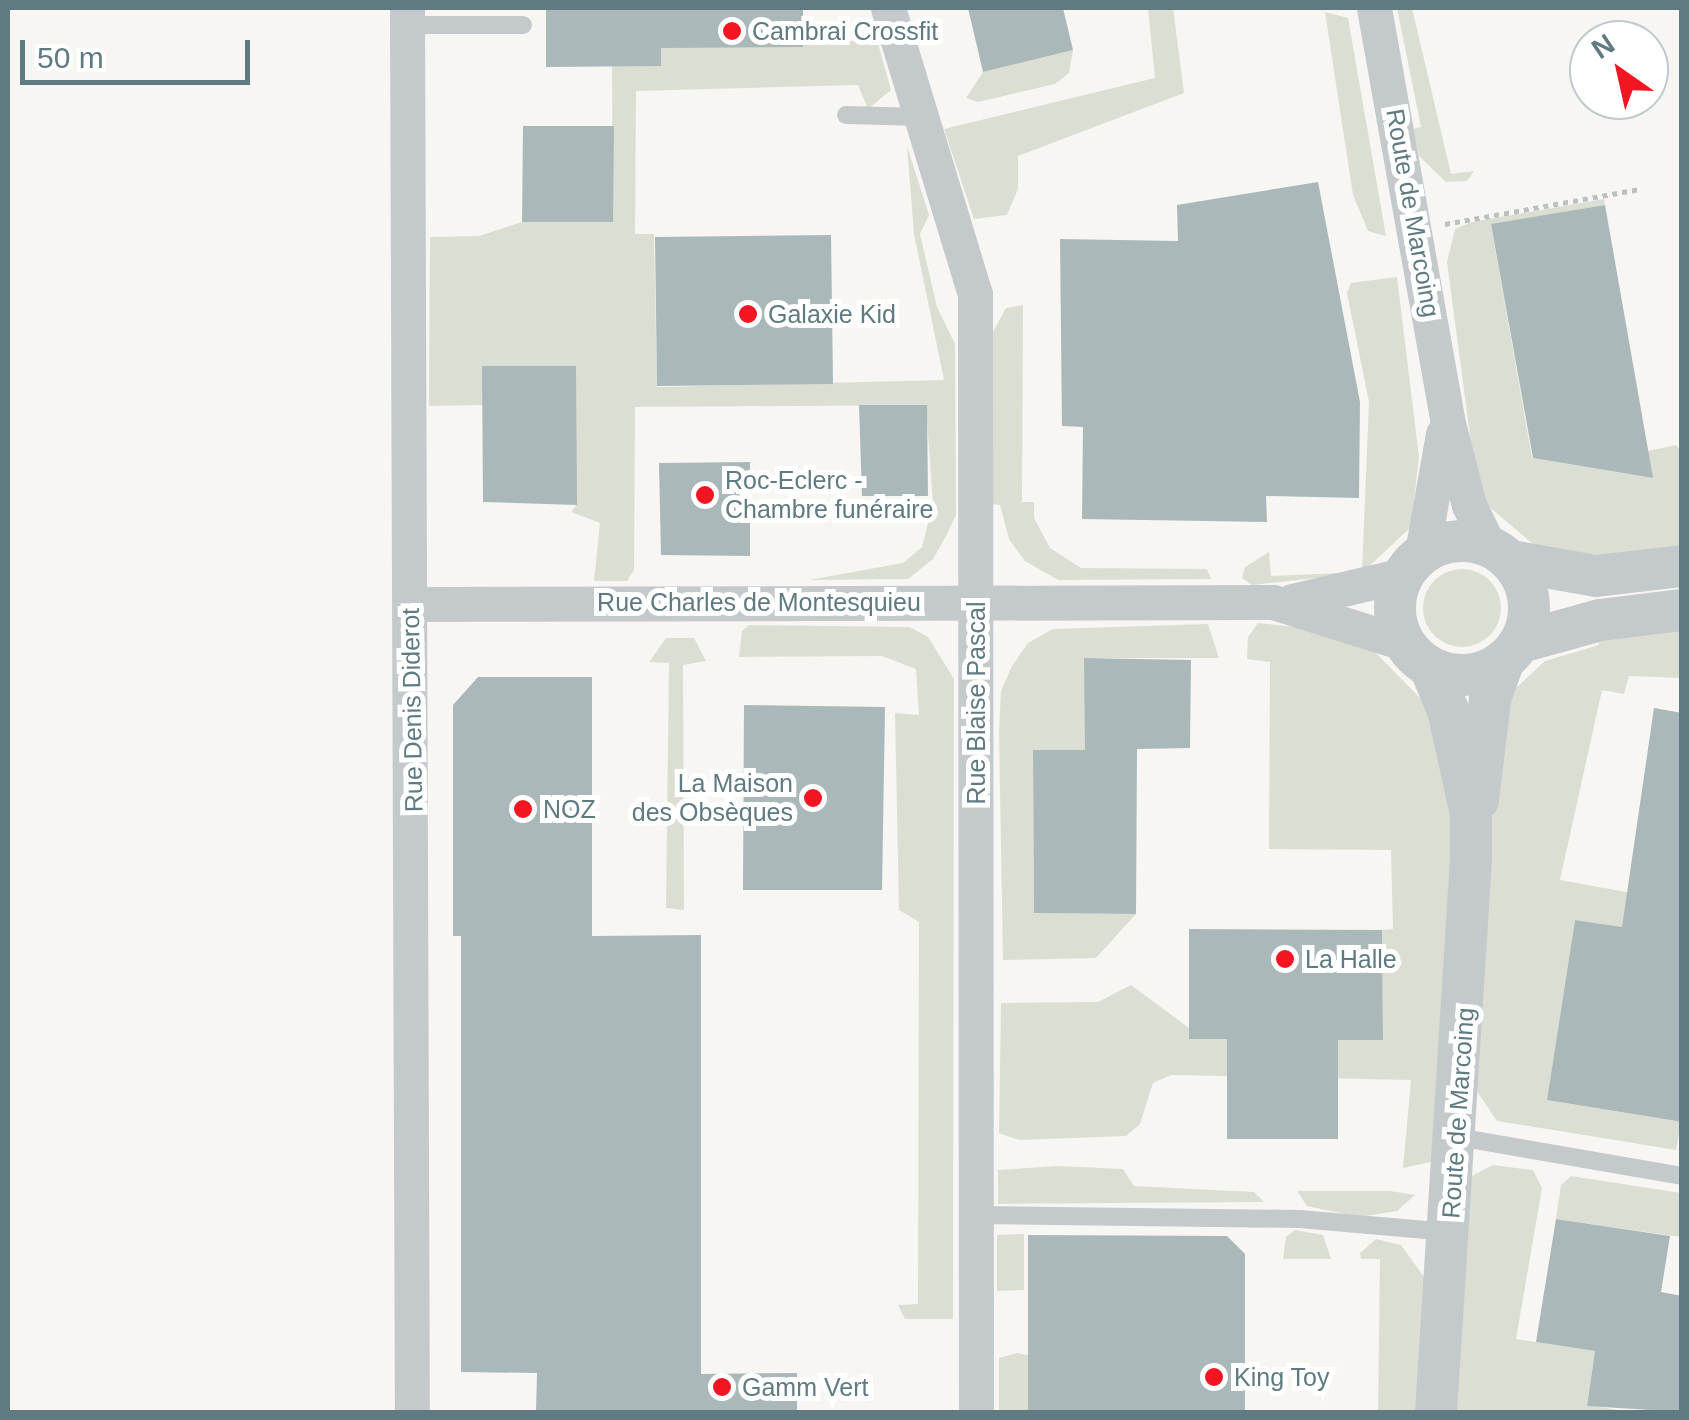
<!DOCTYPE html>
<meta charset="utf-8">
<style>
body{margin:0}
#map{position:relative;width:1689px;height:1420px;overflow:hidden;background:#f7f6f3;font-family:Arial,sans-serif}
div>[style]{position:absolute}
.green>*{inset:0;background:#dbdfd3}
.round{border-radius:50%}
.building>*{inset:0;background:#aab8b9}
.path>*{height:5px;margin-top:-2.5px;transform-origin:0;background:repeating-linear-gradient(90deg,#bbc0c1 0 5px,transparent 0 10px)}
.service>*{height:18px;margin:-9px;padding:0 9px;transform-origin:9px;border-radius:9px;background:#c4cacc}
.minor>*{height:35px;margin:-17.5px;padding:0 17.5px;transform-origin:17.5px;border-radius:17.5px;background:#c4cacc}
.tertiary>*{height:42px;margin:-21px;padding:0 21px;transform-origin:21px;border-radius:21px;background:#c4cacc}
.tertiary>.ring{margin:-21px;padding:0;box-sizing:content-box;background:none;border:42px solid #c4cacc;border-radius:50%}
.dots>*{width:28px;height:28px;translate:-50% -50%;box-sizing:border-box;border:5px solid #fff;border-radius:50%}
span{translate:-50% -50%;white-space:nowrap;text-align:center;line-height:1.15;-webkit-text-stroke:10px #fff;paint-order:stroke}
.poi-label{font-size:25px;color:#5f7b81}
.left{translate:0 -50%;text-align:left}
.right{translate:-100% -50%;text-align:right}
.street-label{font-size:25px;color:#5f7b81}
.frame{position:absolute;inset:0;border:10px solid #5f7b81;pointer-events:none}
.north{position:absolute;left:1569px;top:20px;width:100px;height:100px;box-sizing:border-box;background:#fff;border:2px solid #bfcacd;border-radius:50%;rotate:326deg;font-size:28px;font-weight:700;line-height:40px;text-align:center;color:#5f7b81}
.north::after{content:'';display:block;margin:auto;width:35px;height:45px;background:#f31622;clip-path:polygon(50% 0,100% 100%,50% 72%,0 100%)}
.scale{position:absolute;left:20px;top:40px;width:230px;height:45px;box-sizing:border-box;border:5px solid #5f7b81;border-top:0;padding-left:12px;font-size:30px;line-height:35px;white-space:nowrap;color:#5f7b81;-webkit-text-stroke:8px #fff;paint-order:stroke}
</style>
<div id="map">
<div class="green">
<div style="clip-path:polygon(1148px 8px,1173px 8px,1184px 93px,1018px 156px,1018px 189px,1007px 215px,974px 219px,944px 129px,1155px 78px)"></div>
<div style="clip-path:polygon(1397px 8px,1412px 8px,1451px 174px,1474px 171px,1467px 181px,1446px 182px,1419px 156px,1413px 129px,1421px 127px)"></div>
<div style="clip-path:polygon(1325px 12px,1348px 18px,1386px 236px,1368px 231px,1353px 195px)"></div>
<div style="clip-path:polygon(877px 40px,891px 90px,868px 109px,858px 85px,636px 91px,635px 234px,654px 234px,657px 387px,944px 380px,914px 234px,907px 146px,929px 215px,920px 234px,937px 307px,955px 344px,956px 515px,946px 536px,933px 559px,908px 579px,809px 580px,903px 563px,922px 547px,933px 504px,926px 405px,635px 407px,634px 570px,627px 581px,594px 581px,600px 523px,571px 512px,577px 504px,482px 405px,429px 406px,430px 237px,479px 236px,522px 222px,613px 222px,612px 66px,661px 66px,661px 48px)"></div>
<div style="clip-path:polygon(1073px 50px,1069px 73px,1055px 84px,978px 102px,966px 98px,983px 72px)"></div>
<div style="clip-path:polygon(1604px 199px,1605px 205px,1491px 225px,1532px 458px,1652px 478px,1648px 451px,1676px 445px,1681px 450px,1681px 545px,1632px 561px,1533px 544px,1487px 505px,1471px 443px,1447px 262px,1455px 229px,1472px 222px)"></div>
<div style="clip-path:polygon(1397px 277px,1419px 457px,1411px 527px,1362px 573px,1252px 585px,1242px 578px,1245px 567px,1269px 552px,1271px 576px,1362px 572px,1369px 402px,1347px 293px,1351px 283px)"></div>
<div style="clip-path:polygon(1023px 305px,1022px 502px,1034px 502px,1034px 518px,1050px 548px,1081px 568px,1207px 569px,1211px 579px,1058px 580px,1025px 561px,1009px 539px,1000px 505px,990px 504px,992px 334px,1006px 308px)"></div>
<div class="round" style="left:1423px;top:569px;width:78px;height:78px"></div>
<div style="clip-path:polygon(1258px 623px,1304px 628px,1374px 651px,1425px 703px,1455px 820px,1439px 1160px,1403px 1168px,1411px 1080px,1171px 1075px,1153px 1083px,1140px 1124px,1126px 1136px,1019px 1140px,999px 1133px,1001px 1003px,1098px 1002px,1131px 985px,1189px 1028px,1189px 1039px,1383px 1039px,1382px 930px,1393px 929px,1391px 850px,1269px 849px,1270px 662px,1247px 659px,1248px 637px)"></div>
<div style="clip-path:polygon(1208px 624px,1219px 658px,1085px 658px,1085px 750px,1033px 751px,1034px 913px,1136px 914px,1096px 958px,1003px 960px,999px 732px,1001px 691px,1012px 666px,1028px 643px,1053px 629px)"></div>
<div style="clip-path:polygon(749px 625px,910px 627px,928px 637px,954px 679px,953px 1319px,905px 1319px,898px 1305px,918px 1304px,919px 922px,899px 910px,895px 713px,919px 715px,916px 669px,882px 656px,739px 657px,742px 631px)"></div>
<div style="clip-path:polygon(1681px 627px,1681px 678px,1629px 676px,1624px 694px,1602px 690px,1560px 880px,1681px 902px,1681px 936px,1575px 920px,1547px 1100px,1681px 1122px,1676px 1150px,1497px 1121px,1476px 1090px,1490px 826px,1503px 723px,1516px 688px,1545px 661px,1599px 645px,1598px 639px)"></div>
<div style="clip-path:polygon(666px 638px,694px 638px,706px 661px,683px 665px,684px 910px,666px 908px,669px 663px,649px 662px)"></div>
<div style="clip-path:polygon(1493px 1165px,1533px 1170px,1542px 1188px,1516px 1339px,1595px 1351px,1587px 1405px,1630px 1412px,1450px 1412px,1468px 1178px)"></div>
<div style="clip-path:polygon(1057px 1166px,1123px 1169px,1134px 1186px,1254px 1192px,1264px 1202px,998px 1204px,998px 1170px)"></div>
<div style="clip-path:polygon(1571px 1176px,1681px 1193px,1681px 1237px,1556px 1219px,1561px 1185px)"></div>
<div style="clip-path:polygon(1297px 1191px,1390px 1191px,1415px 1195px,1397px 1211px,1359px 1217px,1307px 1206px)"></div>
<div style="clip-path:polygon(1295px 1230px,1323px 1235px,1331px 1259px,1283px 1259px,1286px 1237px)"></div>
<div style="clip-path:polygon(1024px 1234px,1024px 1290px,997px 1291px,997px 1235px)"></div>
<div style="clip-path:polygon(1376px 1239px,1401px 1245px,1427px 1281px,1420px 1412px,1378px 1412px,1380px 1259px,1361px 1259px,1360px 1253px)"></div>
<div style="clip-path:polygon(1017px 1353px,1028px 1355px,1028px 1412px,999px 1412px,999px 1358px)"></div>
</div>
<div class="building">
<div style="clip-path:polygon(546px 8px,803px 8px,803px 47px,661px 48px,661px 66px,546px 67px)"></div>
<div style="clip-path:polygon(968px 8px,1063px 8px,1073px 50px,983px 72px)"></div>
<div style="clip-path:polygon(523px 126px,614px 126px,613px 222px,522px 222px)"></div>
<div style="clip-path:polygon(1318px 182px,1360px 402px,1359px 498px,1266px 496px,1267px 522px,1082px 519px,1083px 427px,1062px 426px,1060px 239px,1178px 241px,1177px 205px)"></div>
<div style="clip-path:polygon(1605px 205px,1614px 256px,1653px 478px,1533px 458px,1491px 224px)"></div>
<div style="clip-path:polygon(831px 235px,833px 384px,657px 386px,655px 237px)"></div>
<div style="clip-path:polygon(482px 366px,576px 366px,577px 505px,483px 502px)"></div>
<div style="clip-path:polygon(859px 405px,927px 405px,928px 496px,862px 496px)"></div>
<div style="clip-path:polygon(750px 462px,750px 556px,661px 555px,659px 463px)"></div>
<div style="clip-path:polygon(1084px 658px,1191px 660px,1190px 748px,1137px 749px,1136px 914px,1034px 913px,1033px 750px,1085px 750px)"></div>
<div style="clip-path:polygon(478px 677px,592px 677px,592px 936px,701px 935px,701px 1374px,797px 1373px,797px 1412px,536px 1412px,537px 1373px,461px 1372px,461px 936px,453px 936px,453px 705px)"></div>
<div style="clip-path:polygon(744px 705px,885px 707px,882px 890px,743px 890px)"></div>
<div style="clip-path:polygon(1654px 708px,1682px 713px,1682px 1122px,1547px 1100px,1575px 920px,1622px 927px)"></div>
<div style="clip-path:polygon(1189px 929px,1382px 930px,1383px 1040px,1338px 1040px,1338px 1139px,1227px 1139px,1227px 1039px,1189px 1039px)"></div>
<div style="clip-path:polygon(1556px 1219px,1670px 1236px,1661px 1292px,1682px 1296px,1682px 1412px,1587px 1406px,1595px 1351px,1536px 1342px)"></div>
<div style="clip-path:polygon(1028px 1235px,1227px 1236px,1245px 1254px,1245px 1412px,1028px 1412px)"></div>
</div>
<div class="path">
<div style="left:1445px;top:224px;width:198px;rotate:-10.2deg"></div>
</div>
<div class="service">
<div style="left:407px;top:25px;width:116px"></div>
<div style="left:846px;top:115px;width:76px;rotate:1.5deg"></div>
<div style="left:1457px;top:1137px;width:228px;rotate:9.8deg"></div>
<div style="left:975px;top:1215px;width:325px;rotate:0.7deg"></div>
<div style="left:1300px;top:1219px;width:149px;rotate:5deg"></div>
</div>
<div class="minor">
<div style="left:407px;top:8px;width:1404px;rotate:89.8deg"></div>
<div style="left:888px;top:8px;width:299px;rotate:73.1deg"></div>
<div style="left:975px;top:294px;width:1118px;rotate:89.95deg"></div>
<div style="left:1374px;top:8px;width:417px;rotate:79.9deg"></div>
<div style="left:1447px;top:419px;width:89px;rotate:75.7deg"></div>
<div style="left:1469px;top:505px;width:46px;rotate:64deg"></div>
<div style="left:1422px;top:553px;width:121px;rotate:-80deg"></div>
<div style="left:1292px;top:601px;width:114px;rotate:-13.2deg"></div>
<div style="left:411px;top:604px;width:862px;rotate:-0.13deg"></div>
<div style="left:1273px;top:602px;width:137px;rotate:17.4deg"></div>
</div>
<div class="tertiary">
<div class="ring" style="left:1395px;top:541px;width:92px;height:92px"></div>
<div style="left:1511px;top:561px;width:86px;rotate:10deg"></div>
<div style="left:1596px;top:576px;width:87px;rotate:-6.6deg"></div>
<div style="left:1521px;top:642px;width:82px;rotate:-15.6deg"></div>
<div style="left:1600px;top:620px;width:83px;rotate:-7deg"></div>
<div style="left:1430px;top:667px;width:47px;rotate:67.3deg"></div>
<div style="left:1448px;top:710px;width:107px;rotate:77.5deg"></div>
<div style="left:1471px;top:814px;width:45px;rotate:90deg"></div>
<div style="left:1471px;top:859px;width:554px;rotate:93.62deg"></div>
<div style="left:1478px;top:800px;width:102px;rotate:-83.2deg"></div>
<div style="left:1490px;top:699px;width:41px;rotate:-70.3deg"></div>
</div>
<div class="dots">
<div style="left:732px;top:31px;background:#f31622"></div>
<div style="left:748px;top:314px;background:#f31622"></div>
<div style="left:705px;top:495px;background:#f31622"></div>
<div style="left:813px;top:798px;background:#f31622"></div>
<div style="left:523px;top:809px;background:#f31622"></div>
<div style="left:1285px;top:959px;background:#f31622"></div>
<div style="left:1214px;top:1377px;background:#f31622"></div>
<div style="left:722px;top:1387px;background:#f31622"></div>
</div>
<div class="poi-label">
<span class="left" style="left:752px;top:31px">Cambrai Crossfit</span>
<span class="left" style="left:768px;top:314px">Galaxie Kid</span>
<span class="left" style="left:725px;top:495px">Roc-Eclerc -<br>Chambre funéraire</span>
<span class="right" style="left:793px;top:798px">La Maison<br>des Obsèques</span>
<span class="left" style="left:543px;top:809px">NOZ</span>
<span class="left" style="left:1305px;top:959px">La Halle</span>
<span class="left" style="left:1234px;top:1377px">King Toy</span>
<span class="left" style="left:742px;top:1387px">Gamm Vert</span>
</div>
<div class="street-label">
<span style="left:1413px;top:213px;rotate:80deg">Route de Marcoing</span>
<span style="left:759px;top:602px">Rue Charles de Montesquieu</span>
<span style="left:976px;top:703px;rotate:-90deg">Rue Blaise Pascal</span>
<span style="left:412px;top:710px;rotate:-91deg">Rue Denis Diderot</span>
<span style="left:1458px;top:1113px;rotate:-86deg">Route de Marcoing</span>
</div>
<div class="frame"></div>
<div class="north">N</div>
<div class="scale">50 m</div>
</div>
